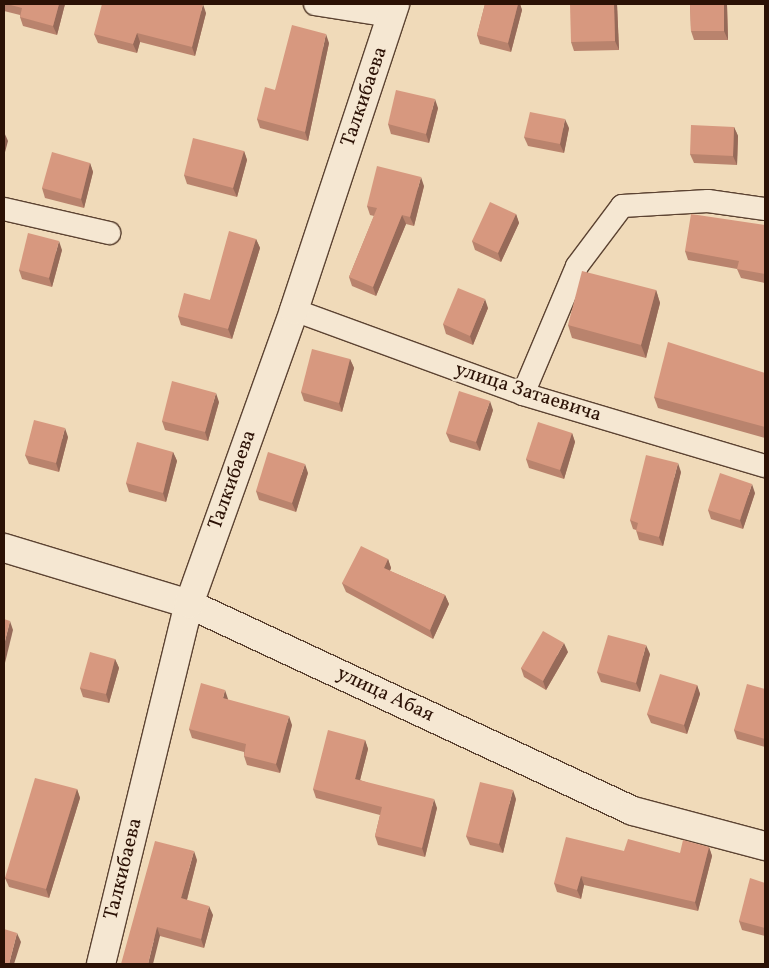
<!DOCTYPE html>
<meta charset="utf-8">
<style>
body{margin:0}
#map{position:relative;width:769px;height:968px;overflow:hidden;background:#f0dab9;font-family:Vollkorn,serif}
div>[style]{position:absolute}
.roads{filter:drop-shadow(1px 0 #5c4332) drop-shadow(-1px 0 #5c4332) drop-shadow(0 1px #5c4332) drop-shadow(0 -1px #5c4332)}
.minor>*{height:22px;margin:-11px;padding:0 11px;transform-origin:11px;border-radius:11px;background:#f5e7d2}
.tertiary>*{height:28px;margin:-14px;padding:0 14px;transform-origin:14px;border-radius:14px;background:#f5e7d2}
.wall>*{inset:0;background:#b9836d}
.shaded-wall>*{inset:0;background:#966a59}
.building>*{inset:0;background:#d7987f}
span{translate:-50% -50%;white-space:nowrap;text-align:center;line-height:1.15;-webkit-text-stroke:4.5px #f5e7d2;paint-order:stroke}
.street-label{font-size:20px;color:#2b1105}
.frame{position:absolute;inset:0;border:5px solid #2b1105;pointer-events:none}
</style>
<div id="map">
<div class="roads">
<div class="minor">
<div style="left:315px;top:4px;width:78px;rotate:8.9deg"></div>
<div style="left:4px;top:209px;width:108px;rotate:12.9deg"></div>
<div style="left:294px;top:310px;width:244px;rotate:20.1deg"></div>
<div style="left:523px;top:394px;width:252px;rotate:16.6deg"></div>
<div style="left:523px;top:394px;width:139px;rotate:-67.1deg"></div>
<div style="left:577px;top:266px;width:75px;rotate:-53.1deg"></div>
<div style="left:622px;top:206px;width:86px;rotate:-3.3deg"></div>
<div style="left:708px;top:201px;width:58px;rotate:8deg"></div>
</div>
<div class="tertiary">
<div style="left:4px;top:548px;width:193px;rotate:16.8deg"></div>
<div style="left:189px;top:604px;width:490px;rotate:25deg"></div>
<div style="left:633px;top:811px;width:137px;rotate:14.9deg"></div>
<div style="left:101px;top:964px;width:371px;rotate:-76.3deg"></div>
<div style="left:189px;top:604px;width:312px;rotate:-70.3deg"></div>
<div style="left:294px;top:310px;width:322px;rotate:-71.7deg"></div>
</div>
</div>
<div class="wall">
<div style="clip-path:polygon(4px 4px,65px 4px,57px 35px,23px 26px,20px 17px,20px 15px,4px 11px)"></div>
<div style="clip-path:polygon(485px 4px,520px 4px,522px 10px,511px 52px,480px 44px,477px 35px)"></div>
<div style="clip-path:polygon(617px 4px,619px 50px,574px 51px,571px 42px)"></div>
<div style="clip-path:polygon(690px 4px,727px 4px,728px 40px,694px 40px,691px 31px)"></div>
<div style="clip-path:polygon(173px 5px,206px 13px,195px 56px,140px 42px,137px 53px,98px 43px,94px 34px)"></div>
<div style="clip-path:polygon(329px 43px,308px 141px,260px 128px,257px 119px,275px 90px)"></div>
<div style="clip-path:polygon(438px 108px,429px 143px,391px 134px,388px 124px)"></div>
<div style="clip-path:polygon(734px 127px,738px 136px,737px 165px,694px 163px,690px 154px)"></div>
<div style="clip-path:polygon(569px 128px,564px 153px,528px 146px,524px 137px)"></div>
<div style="clip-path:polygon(244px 151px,247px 160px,237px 197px,187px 184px,184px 175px)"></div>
<div style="clip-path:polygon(90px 163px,93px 172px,84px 208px,45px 198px,42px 188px)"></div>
<div style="clip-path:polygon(424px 186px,414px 226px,406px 224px,376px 296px,352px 286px,349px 277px,374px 216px,370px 215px,367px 206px)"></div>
<div style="clip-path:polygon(516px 214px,519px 223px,501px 262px,475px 250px,472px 241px)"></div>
<div style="clip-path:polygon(765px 225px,765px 283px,741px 278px,737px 269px,688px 260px,685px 251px)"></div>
<div style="clip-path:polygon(256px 239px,260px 248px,232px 339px,181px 325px,178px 316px,210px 300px)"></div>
<div style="clip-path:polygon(62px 250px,52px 287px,22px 279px,19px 270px)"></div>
<div style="clip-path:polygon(656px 290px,660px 303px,646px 358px,572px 338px,568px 325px)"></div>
<div style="clip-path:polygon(488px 308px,473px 345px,446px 334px,443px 324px)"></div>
<div style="clip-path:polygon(350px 359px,354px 368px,342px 412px,304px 401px,301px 392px)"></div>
<div style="clip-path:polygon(765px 373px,765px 438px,658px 408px,654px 397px)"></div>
<div style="clip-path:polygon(219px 402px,208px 441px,165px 430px,162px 421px)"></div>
<div style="clip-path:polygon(493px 410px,480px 451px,450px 442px,446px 433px)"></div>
<div style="clip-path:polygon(572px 433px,575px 442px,564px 479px,529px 468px,526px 459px)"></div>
<div style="clip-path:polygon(68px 437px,59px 472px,29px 464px,25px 455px)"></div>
<div style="clip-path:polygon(173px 452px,177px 461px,166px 502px,129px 492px,126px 483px)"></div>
<div style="clip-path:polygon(681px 472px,663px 546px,639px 540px,636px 530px,633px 529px,630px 520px)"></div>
<div style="clip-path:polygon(308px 473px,296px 512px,259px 500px,256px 491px)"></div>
<div style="clip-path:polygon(755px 493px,743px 529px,711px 519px,708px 510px)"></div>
<div style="clip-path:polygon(388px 559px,391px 568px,390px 571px,445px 595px,449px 604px,433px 639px,346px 592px,342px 583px)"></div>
<div style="clip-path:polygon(568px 652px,546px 690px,524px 677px,521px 668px)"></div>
<div style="clip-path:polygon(650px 654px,640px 692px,601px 682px,597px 672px)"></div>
<div style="clip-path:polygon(115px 659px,119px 668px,109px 703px,83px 697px,80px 688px)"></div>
<div style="clip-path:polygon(697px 685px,700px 694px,687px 734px,651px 723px,647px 714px)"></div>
<div style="clip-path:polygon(765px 689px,765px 747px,737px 739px,734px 730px)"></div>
<div style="clip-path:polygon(228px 699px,228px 700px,292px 725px,280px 773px,247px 765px,244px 756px,244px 752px,192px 738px,189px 729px)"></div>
<div style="clip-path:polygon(365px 740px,368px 749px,360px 780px,437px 808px,425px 857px,378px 845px,375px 836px,380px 815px,316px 798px,313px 789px)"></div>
<div style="clip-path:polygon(77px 789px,80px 798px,49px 898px,9px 887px,5px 878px)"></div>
<div style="clip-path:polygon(516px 799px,503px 853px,470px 845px,466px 836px)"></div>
<div style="clip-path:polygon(709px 847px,712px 856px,698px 911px,584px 885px,581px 899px,557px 892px,554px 883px,624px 851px,680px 853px)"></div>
<div style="clip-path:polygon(197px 860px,187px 900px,213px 915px,204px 948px,160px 936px,121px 964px)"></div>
<div style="clip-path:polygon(765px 883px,765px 936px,742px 930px,739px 921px)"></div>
</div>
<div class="shaded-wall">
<div style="clip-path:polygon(59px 4px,65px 4px,57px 35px,53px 26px)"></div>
<div style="clip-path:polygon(203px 4px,206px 13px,195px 56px,192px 47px)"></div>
<div style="clip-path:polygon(518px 4px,520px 4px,522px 10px,511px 52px,508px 43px)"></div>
<div style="clip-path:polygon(614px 4px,617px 4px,619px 50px,615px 41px)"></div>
<div style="clip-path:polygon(724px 4px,727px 4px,727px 5px,728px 40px,724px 31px)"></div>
<div style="clip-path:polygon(137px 33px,140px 42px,137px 53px,133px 44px)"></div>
<div style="clip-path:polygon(326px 34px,329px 43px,308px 141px,305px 132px)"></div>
<div style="clip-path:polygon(435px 99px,438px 108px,429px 143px,426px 134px)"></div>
<div style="clip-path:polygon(565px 119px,569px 128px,564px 153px,560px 144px)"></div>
<div style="clip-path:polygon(734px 127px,738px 136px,737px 165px,733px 156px)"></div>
<div style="clip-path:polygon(4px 132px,8px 141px,4px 156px)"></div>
<div style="clip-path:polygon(244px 151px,247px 160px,237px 197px,233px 188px)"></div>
<div style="clip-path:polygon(90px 163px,93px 172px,84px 208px,81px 199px)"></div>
<div style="clip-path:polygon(421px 177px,424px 186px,414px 226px,410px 217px)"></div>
<div style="clip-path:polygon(516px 214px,519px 223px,501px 262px,498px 253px)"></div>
<div style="clip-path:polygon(402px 215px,406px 224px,376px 296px,373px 287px)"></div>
<div style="clip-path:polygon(256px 239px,260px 248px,232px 339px,228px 329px)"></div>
<div style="clip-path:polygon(59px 241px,62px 250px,52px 287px,49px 278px)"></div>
<div style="clip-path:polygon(656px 290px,660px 303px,646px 358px,641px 345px)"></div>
<div style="clip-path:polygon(485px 299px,488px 308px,473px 345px,470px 336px)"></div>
<div style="clip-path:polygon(350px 359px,354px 368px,342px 412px,339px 403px)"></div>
<div style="clip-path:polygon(216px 393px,219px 402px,208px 441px,205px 432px)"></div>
<div style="clip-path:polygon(490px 401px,493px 410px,480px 451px,476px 442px)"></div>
<div style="clip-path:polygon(65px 428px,68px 437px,59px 472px,56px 463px)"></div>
<div style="clip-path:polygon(572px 433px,575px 442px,564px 479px,560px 470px)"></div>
<div style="clip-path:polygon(173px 452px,177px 461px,166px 502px,163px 493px)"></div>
<div style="clip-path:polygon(678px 463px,681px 472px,663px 546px,659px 537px)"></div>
<div style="clip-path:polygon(305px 464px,308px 473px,296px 512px,292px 503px)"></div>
<div style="clip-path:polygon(752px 484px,755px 493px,743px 529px,740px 520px)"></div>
<div style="clip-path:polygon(388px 559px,391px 568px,387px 577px,384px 568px)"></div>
<div style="clip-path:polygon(445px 595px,449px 604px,433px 639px,430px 630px)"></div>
<div style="clip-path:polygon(10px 621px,13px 630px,4px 667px,4px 645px)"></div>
<div style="clip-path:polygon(564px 643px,568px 652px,546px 690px,543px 681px)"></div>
<div style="clip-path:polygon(646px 645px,650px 654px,640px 692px,636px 683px)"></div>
<div style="clip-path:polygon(115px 659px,119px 668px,109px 703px,106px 694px)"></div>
<div style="clip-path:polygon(697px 685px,700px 694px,687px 734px,684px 725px)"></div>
<div style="clip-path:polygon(225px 690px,228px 699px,226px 707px,223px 698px)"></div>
<div style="clip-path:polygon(289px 716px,292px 725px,280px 773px,276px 764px)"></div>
<div style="clip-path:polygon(365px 740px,368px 749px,358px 788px,355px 779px)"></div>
<div style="clip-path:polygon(77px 789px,80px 798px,49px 898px,46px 889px)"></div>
<div style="clip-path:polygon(513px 790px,516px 799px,503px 853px,499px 844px)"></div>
<div style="clip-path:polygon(434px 799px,437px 808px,425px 857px,422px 848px)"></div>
<div style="clip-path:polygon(709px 847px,712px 856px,698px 911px,695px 902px)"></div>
<div style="clip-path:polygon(194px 851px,197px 860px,185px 907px,181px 898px)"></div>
<div style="clip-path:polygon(581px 876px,584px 885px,581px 899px,577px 890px)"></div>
<div style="clip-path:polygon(209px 906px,213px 915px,204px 948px,201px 939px)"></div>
<div style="clip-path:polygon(157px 927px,160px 936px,153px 964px,148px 964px)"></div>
<div style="clip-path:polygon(17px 933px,21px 942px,14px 964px,9px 964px)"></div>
</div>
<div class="building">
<div style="clip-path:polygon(7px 4px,59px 4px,53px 26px,20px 17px,22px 8px)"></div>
<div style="clip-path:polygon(102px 4px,169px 4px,173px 5px,174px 4px,203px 4px,192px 47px,137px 33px,133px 44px,94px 34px)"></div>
<div style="clip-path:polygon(485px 4px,518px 4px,508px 43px,477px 35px)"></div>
<div style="clip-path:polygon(570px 4px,614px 4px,615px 41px,571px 42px)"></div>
<div style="clip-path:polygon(690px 4px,724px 4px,724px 31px,691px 31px)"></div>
<div style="clip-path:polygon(292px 25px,326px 34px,305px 132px,257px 119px,265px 87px,275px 90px)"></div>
<div style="clip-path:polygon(396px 90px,435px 99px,426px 134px,388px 124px)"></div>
<div style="clip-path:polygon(530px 112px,565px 119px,560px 144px,524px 137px)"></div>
<div style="clip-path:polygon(691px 125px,734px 127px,733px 156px,690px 154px)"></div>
<div style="clip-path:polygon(193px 138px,244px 151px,233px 188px,184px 175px)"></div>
<div style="clip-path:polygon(52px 152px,90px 163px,81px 199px,42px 188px)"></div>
<div style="clip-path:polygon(377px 166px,421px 177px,410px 217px,402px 215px,373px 287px,349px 277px,377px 208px,367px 206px)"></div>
<div style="clip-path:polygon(490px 202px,516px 214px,498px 253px,472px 241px)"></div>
<div style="clip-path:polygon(691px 214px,765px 225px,765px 274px,737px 269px,739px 261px,685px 251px)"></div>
<div style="clip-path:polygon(229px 231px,256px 239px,228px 329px,178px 316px,184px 293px,210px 300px)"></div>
<div style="clip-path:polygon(28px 233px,59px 241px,49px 278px,19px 270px)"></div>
<div style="clip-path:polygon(582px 271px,656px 290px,641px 345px,568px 325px)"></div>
<div style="clip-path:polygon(458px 288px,485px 299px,470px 336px,443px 324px)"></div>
<div style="clip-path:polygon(668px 342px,765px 373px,765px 427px,654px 397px)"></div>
<div style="clip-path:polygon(312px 349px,350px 359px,339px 403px,301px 392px)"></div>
<div style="clip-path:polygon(172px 381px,216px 393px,205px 432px,162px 421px)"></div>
<div style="clip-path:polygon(459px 391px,490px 401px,476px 442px,446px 433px)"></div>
<div style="clip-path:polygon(34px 420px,65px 428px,56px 463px,25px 455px)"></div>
<div style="clip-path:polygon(538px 422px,572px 433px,560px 470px,526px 459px)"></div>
<div style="clip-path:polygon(137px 442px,173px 452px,163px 493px,126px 483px)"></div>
<div style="clip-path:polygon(268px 452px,305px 464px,292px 503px,256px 491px)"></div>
<div style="clip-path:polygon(646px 455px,678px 463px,659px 537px,636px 531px,638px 523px,630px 520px)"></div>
<div style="clip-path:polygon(720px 473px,752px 484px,740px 520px,708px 510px)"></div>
<div style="clip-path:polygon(361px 546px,388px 559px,384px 568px,445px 595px,430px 630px,342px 583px)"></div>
<div style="clip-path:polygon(4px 619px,10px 621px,4px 645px)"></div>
<div style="clip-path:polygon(543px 631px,564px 643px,543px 681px,521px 668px)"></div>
<div style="clip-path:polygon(608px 635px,646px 645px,636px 683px,597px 672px)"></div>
<div style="clip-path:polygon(90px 652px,115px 659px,106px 694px,80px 688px)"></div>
<div style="clip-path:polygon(660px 674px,697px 685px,684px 725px,647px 714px)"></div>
<div style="clip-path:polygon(201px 683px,225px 690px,223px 698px,289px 716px,276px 764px,244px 756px,246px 744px,189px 729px)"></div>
<div style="clip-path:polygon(747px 684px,765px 689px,765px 739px,734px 730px)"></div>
<div style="clip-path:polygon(328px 730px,365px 740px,355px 779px,434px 799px,422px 848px,375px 836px,382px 807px,313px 789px)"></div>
<div style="clip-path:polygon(35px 778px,77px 789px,46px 889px,5px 878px)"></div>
<div style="clip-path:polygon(480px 782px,513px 790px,499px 844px,466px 836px)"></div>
<div style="clip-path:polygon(566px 837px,624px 851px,628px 839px,680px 853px,683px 840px,709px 847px,695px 902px,581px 876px,577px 890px,554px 883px)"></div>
<div style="clip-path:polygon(155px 841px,194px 851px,181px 898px,209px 906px,201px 939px,157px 927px,148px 964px,121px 964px)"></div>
<div style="clip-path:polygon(750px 878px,765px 883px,765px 928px,739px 921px)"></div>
<div style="clip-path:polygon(4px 929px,17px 933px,9px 964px,4px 964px)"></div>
</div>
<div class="street-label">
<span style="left:365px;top:97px;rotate:-71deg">Талкибаева</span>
<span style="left:528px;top:393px;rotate:18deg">улица Затаевича</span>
<span style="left:233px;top:480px;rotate:-70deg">Талкибаева</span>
<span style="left:385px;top:695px;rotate:25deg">улица Абая</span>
<span style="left:124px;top:869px;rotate:-76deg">Талкибаева</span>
</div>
<div class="frame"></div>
</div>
